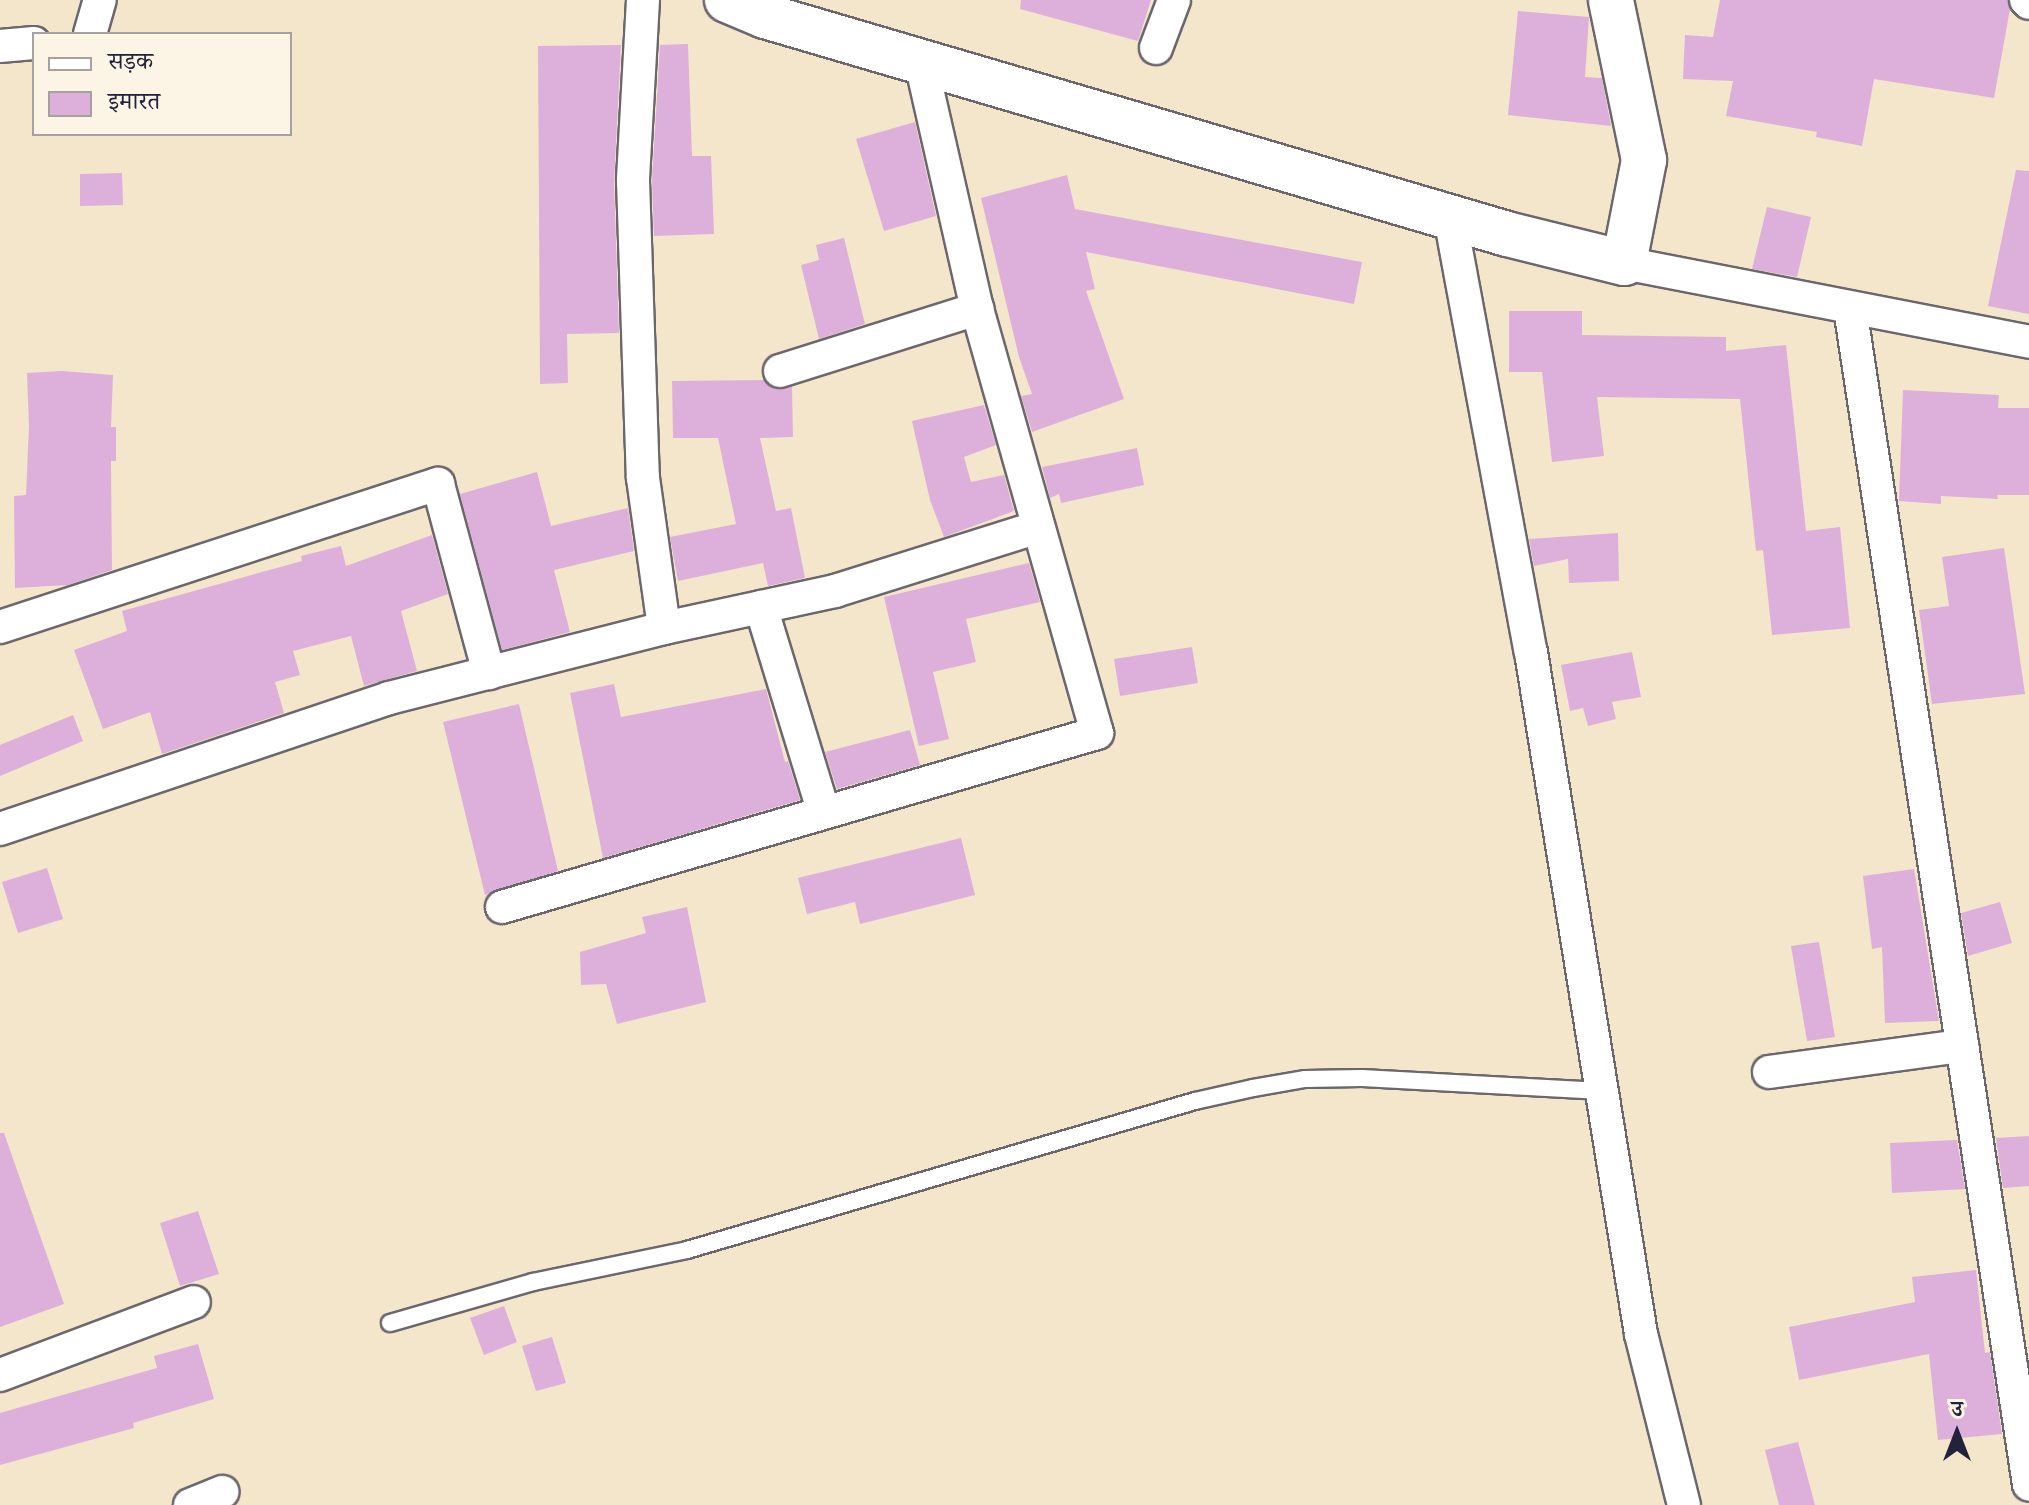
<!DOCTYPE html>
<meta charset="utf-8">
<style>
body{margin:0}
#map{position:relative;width:2029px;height:1505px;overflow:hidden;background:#f3e6cb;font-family:"EB Garamond","Noto Serif Devanagari",serif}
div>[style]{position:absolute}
.building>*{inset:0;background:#ddb0dc}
.roads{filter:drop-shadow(2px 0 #6b676d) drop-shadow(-2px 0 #6b676d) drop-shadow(0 2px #6b676d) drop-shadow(0 -2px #6b676d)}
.lane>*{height:16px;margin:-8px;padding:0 8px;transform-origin:8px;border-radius:8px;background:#fff}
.street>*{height:32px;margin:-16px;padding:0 16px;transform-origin:16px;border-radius:16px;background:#fff}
.secondary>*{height:44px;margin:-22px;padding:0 22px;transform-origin:22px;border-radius:22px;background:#fff}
span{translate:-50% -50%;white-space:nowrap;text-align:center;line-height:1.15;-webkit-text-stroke:7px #fcf5e5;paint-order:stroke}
.legend{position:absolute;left:32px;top:32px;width:260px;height:104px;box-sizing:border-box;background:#fcf5e5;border:2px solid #a5a1a1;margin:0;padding:10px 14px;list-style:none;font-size:24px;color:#22223b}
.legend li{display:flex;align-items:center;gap:16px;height:40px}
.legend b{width:40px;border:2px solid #a5a1a1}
.north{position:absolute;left:1917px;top:1393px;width:80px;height:80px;-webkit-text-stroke:6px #fcf5e5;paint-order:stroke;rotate:0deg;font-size:22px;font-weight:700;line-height:32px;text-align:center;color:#22223b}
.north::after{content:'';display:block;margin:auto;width:28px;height:36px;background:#22223b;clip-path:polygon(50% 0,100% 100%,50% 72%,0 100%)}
</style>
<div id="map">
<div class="building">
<div style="clip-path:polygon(1021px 0,1151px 0,1138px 41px,1020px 9px)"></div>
<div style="clip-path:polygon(1720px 0,2008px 0,2010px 9px,1994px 98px,1874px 79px,1862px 146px,1816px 137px,1817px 132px,1726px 116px,1733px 81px,1683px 79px,1685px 35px,1713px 37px)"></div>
<div style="clip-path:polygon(1518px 11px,1589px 17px,1585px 77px,1602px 78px,1611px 126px,1508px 115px)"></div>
<div style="clip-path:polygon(688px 44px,692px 156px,711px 156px,714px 234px,654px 236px,652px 181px,660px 45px)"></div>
<div style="clip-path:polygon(621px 45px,614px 182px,619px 333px,567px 334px,568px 383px,540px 384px,538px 46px)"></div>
<div style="clip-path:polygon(915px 122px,936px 216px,884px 231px,856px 139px)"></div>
<div style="clip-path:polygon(2016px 170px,2029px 171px,2029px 314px,1988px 306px)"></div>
<div style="clip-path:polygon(122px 173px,123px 205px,80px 206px,80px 174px)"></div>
<div style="clip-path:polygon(1067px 175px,1075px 209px,1362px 262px,1354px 304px,1086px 252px,1095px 289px,1086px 291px,1124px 399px,1032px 432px,1021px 396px,1032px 394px,1019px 357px,981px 198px)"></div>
<div style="clip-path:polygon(1767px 207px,1811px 217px,1797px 277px,1752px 269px)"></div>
<div style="clip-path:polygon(844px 238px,865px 324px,819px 339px,801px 265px,819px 260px,816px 245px)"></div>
<div style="clip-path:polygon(1509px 311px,1582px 311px,1582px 335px,1726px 337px,1726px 351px,1786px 345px,1806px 531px,1840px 527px,1850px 628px,1772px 635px,1763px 550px,1756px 551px,1740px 399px,1597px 397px,1604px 456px,1552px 462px,1542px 372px,1509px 372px)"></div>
<div style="clip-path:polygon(62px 371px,113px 375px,111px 427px,116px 427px,116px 461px,111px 461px,112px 570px,68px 585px,15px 588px,14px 496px,26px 495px,29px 426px,27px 373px)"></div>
<div style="clip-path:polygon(764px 380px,775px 389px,792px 387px,793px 437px,760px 438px,776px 511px,791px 508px,805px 578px,768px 586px,763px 563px,678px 581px,670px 537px,736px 524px,718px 438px,673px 438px,672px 381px)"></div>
<div style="clip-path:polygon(1903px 390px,1999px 395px,1998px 408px,2029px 408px,2029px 495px,1997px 495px,1998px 499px,1941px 496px,1941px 504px,1899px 501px)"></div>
<div style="clip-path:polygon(984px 405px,996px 445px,964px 457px,971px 482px,1004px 475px,1014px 511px,944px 537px,930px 500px,912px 421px)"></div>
<div style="clip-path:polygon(1137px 448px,1144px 485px,1061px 503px,1059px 494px,1050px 498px,1042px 467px)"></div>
<div style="clip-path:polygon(537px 472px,551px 526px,628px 508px,634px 551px,554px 570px,570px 632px,502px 650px,460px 494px)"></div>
<div style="clip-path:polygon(1618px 533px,1619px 581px,1569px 583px,1568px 559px,1534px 566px,1529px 539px)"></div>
<div style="clip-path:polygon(432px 535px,448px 594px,401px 611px,417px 671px,364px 686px,351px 636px,293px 651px,300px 675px,275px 682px,284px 713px,162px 754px,150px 712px,103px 729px,74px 650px,127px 631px,122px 611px,302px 561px,301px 556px,341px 546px,346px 566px)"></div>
<div style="clip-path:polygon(2004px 548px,2025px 694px,1932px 704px,1919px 610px,1949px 606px,1942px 557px)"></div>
<div style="clip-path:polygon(1029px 563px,1040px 602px,966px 619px,976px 662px,933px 672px,949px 739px,919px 746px,884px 597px)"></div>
<div style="clip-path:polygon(1192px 647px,1198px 683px,1120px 696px,1114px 659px)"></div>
<div style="clip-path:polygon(1632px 652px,1641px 697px,1612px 702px,1616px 719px,1588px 726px,1583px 708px,1570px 711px,1561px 665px)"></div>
<div style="clip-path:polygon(614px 684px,621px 717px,766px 689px,785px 762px,788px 761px,800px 800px,603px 858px,570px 693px)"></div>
<div style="clip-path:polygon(519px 704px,558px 871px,485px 895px,443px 722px)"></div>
<div style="clip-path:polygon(73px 715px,83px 741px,0 776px,0 745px)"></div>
<div style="clip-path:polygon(910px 730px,920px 765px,837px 789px,825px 752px)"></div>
<div style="clip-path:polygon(961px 838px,975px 895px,860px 924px,855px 902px,807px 914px,798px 878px)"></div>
<div style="clip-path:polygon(47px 868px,63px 919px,18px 933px,2px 882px)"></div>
<div style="clip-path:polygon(1914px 869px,1939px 1021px,1885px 1023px,1882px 947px,1872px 949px,1863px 876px)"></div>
<div style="clip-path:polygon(2000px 902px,2012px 943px,1968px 956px,1961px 913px)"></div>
<div style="clip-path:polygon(687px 907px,706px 1002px,617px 1024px,606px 984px,581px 985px,580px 952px,646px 933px,642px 917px)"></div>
<div style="clip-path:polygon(1819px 942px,1835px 1037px,1807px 1041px,1791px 946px)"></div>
<div style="clip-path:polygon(0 1133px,4px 1133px,64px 1304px,0 1327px)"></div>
<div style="clip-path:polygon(2029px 1136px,2029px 1186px,2003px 1188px,1996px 1138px)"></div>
<div style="clip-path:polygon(1957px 1140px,1965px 1189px,1892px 1193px,1890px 1143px)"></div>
<div style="clip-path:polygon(198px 1211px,219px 1274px,180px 1286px,160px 1223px)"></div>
<div style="clip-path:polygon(1976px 1270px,1985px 1353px,1990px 1352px,2002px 1434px,1938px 1440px,1929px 1354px,1799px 1380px,1789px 1327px,1915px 1302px,1912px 1277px)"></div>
<div style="clip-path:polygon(504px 1306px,517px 1342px,484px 1355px,470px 1318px)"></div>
<div style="clip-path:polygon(552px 1337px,566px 1383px,536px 1391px,522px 1346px)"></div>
<div style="clip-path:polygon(198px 1344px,214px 1399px,133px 1423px,134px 1428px,0 1465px,0 1413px,157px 1368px,154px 1356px)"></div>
<div style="clip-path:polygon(1798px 1442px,1815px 1505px,1779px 1505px,1765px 1450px)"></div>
</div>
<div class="roads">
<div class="lane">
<div style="left:390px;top:1323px;width:149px;rotate:-16deg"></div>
<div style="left:533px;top:1282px;width:157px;rotate:-11.7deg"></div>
<div style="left:687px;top:1250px;width:529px;rotate:-16.35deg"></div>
<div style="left:1195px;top:1101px;width:59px;rotate:-12.6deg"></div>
<div style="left:1253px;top:1088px;width:53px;rotate:-9.8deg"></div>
<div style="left:1305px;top:1079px;width:57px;rotate:-1deg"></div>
<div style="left:1362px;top:1078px;width:240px;rotate:3.1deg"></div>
</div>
<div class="street">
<div style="left:643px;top:0;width:181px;rotate:93.2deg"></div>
<div style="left:633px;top:181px;width:297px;rotate:88.1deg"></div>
<div style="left:643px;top:478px;width:151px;rotate:82deg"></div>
<div style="left:2026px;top:0;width:4px;rotate:45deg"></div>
<div style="left:90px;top:34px;width:35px;rotate:-74deg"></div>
<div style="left:0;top:46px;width:34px;rotate:-5deg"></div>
<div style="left:1156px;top:48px;width:51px;rotate:-69.4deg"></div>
<div style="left:1450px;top:217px;width:442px;rotate:79.5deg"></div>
<div style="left:1531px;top:652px;width:691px;rotate:80.84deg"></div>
<div style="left:1641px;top:1334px;width:176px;rotate:75.9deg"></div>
<div style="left:1624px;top:263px;width:413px;rotate:11deg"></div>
<div style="left:1850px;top:308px;width:1190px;rotate:81.35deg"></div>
<div style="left:780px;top:371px;width:207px;rotate:-17.5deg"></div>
<div style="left:761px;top:607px;width:215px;rotate:73deg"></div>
<div style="left:0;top:627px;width:461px;rotate:-18.1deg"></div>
<div style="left:438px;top:484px;width:196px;rotate:74.9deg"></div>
<div style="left:0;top:829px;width:410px;rotate:-18.6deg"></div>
<div style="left:389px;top:698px;width:284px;rotate:-14.3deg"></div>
<div style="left:664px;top:628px;width:175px;rotate:-12.2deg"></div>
<div style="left:835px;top:591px;width:213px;rotate:-17.5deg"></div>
<div style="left:502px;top:907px;width:620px;rotate:-16.3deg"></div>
<div style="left:1097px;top:733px;width:441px;rotate:-105.8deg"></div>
<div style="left:977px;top:309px;width:253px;rotate:-102.8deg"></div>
<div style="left:1769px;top:1072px;width:195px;rotate:-7.7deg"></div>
<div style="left:0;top:1375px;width:207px;rotate:-20.6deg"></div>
<div style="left:190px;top:1505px;width:35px;rotate:-22deg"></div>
</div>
<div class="secondary">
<div style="left:727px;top:0;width:41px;rotate:22.8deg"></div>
<div style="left:765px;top:16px;width:773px;rotate:16.37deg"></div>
<div style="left:1507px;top:234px;width:121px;rotate:13.9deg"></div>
<div style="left:1624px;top:263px;width:105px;rotate:-79deg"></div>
<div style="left:1644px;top:160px;width:163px;rotate:-101.7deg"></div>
</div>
</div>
<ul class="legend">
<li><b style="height:10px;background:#fff"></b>सड़क</li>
<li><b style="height:22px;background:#ddb0dc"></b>इमारत</li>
</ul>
<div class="north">उ</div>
</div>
